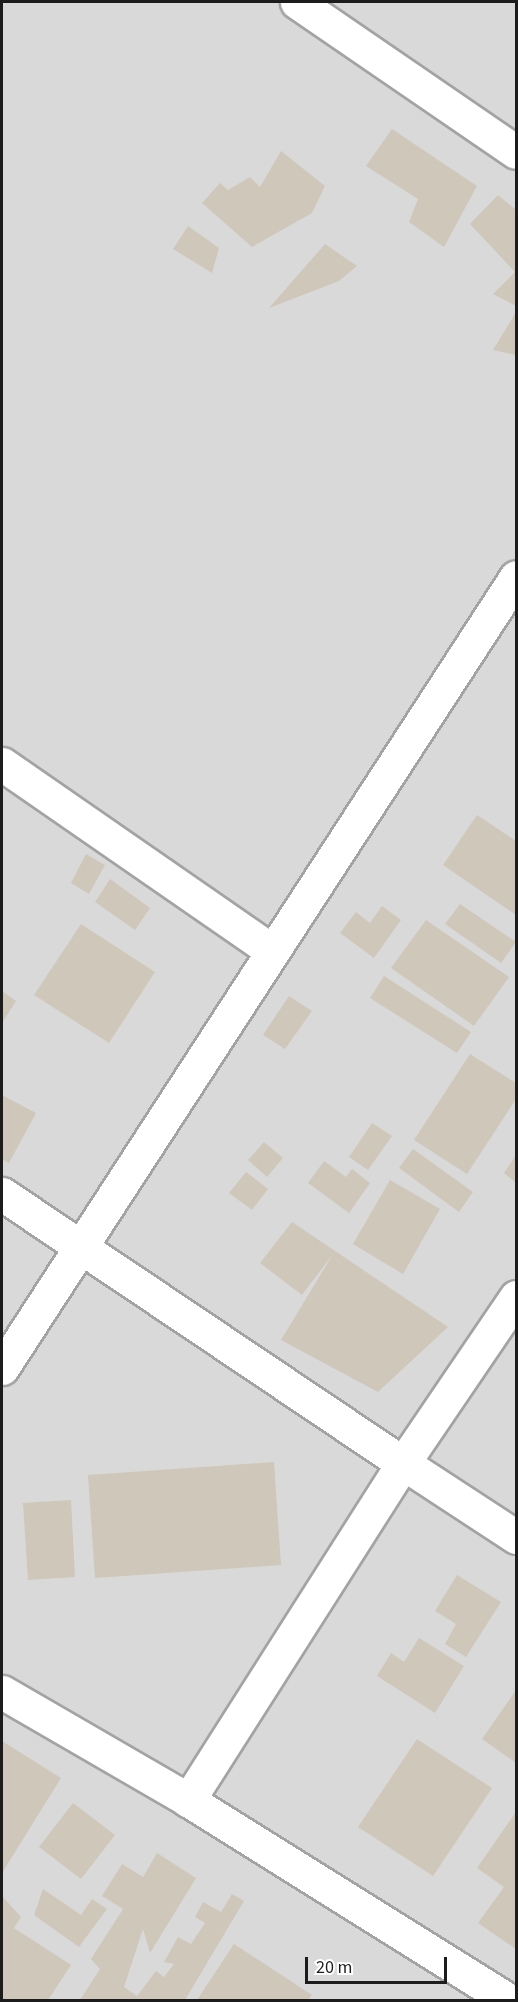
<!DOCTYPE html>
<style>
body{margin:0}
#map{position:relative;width:518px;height:2002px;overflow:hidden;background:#eeece1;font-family:"Source Sans 3",sans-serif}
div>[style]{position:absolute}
.residential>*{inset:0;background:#dad9d9}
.building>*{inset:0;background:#cec7ba}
.roads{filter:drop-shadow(2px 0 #a3a3a3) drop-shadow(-2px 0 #a3a3a3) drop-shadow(0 2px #a3a3a3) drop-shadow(0 -2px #a3a3a3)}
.street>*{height:33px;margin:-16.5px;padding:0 16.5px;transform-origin:16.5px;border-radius:16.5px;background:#fff}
span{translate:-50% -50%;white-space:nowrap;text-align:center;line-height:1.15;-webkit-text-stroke:4.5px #fff;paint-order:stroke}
.frame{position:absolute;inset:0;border:3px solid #1c1c1c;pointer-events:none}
.scale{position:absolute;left:305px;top:1957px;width:142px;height:27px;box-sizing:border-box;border:3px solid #1c1c1c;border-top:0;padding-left:8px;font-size:18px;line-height:21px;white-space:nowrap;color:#1c1c1c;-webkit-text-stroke:4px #fff;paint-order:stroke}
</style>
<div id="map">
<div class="residential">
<div style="clip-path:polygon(2px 2px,516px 2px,516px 2000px,2px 2000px)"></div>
</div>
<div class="building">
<div style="clip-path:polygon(392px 129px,477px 186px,444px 247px,409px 222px,418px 199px,366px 166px)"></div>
<div style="clip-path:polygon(281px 151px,325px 186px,312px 213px,252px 247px,202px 203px,220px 183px,228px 190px,250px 177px,260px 187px)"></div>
<div style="clip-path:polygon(498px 195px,516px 210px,516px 306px,493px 294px,515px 272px,470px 224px)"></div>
<div style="clip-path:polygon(188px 226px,219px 248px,212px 273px,173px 249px)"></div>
<div style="clip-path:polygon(325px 244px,357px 266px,339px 281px,269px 308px)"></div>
<div style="clip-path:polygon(516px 312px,516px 355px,493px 350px)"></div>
<div style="clip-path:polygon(477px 815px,516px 841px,516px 915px,443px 865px)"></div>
<div style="clip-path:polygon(86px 854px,105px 865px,89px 894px,71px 883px)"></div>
<div style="clip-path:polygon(110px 879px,150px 908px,135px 930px,95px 902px)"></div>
<div style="clip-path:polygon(460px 904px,516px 942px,501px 963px,445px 924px)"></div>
<div style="clip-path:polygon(382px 906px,401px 920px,374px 958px,340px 933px,356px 912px,370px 923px)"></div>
<div style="clip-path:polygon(426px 920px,509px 977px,474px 1026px,391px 968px)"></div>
<div style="clip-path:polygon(81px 924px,155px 972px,109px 1043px,34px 995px)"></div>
<div style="clip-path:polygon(384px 976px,471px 1032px,457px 1053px,370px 998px)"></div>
<div style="clip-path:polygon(2px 991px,16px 1001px,2px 1023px)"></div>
<div style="clip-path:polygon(289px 996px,312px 1011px,285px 1049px,263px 1035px)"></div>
<div style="clip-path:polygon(470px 1054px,516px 1083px,516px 1099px,467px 1174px,414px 1140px)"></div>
<div style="clip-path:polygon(2px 1095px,36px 1113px,9px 1163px,2px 1159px)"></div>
<div style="clip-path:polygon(372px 1123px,392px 1136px,368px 1170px,349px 1157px)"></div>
<div style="clip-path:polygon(264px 1142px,283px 1158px,267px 1177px,248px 1160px)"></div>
<div style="clip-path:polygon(413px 1149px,473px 1192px,459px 1212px,399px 1168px)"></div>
<div style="clip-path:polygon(516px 1155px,516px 1183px,504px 1173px)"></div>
<div style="clip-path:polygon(324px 1161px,346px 1177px,352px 1169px,370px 1183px,349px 1213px,308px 1183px)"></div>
<div style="clip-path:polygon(246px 1172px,268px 1189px,252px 1210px,229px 1193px)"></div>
<div style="clip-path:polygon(390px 1180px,440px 1209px,403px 1274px,353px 1244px)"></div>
<div style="clip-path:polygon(292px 1222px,448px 1327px,378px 1392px,281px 1340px,333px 1254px,302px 1295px,260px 1263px)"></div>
<div style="clip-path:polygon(274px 1462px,281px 1565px,95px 1578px,88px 1475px)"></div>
<div style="clip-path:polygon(71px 1500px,75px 1577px,28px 1580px,23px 1503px)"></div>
<div style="clip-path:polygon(457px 1575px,501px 1602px,466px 1657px,445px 1644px,456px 1624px,435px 1611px)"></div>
<div style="clip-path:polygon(419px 1638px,464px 1666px,435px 1713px,377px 1676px,391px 1653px,404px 1662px)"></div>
<div style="clip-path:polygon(516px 1690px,516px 1763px,482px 1739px)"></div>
<div style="clip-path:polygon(417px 1739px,492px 1788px,433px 1876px,358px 1827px)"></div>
<div style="clip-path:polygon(2px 1741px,61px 1778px,2px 1873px)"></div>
<div style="clip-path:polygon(73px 1803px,115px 1835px,81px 1879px,39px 1847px)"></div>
<div style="clip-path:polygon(516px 1812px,516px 1949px,478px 1923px,504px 1887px,477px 1868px)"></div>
<div style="clip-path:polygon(157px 1853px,196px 1878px,150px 1953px,143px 1929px,124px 1987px,137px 1996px,156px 1971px,164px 1977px,174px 1964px,164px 1962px,178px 1937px,191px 1944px,205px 1923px,195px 1917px,203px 1902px,221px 1912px,232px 1894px,244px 1901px,185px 2000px,80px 2000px,100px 1969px,91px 1959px,123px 1909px,102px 1896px,122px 1864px,143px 1877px)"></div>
<div style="clip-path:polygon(43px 1889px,81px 1915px,92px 1899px,107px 1909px,79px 1947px,34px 1915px)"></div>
<div style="clip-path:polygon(2px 1896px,21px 1917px,14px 1928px,71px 1965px,48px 2000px,2px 2000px)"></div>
<div style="clip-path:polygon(234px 1944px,312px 1995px,308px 2000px,197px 2000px)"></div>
</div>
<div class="roads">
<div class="street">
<div style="left:297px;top:2px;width:265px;rotate:34.4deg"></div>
<div style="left:2px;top:764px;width:327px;rotate:34.7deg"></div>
<div style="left:2px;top:1194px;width:483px;rotate:33.9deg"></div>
<div style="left:403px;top:1463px;width:400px;rotate:122.5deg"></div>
<div style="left:516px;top:1297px;width:201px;rotate:124.2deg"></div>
<div style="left:403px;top:1463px;width:135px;rotate:33.2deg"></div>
<div style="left:2px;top:1368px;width:943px;rotate:-56.98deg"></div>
<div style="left:2px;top:1692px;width:215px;rotate:30.1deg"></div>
<div style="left:188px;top:1800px;width:377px;rotate:32deg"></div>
</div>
</div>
<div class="frame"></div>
<div class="scale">20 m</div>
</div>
